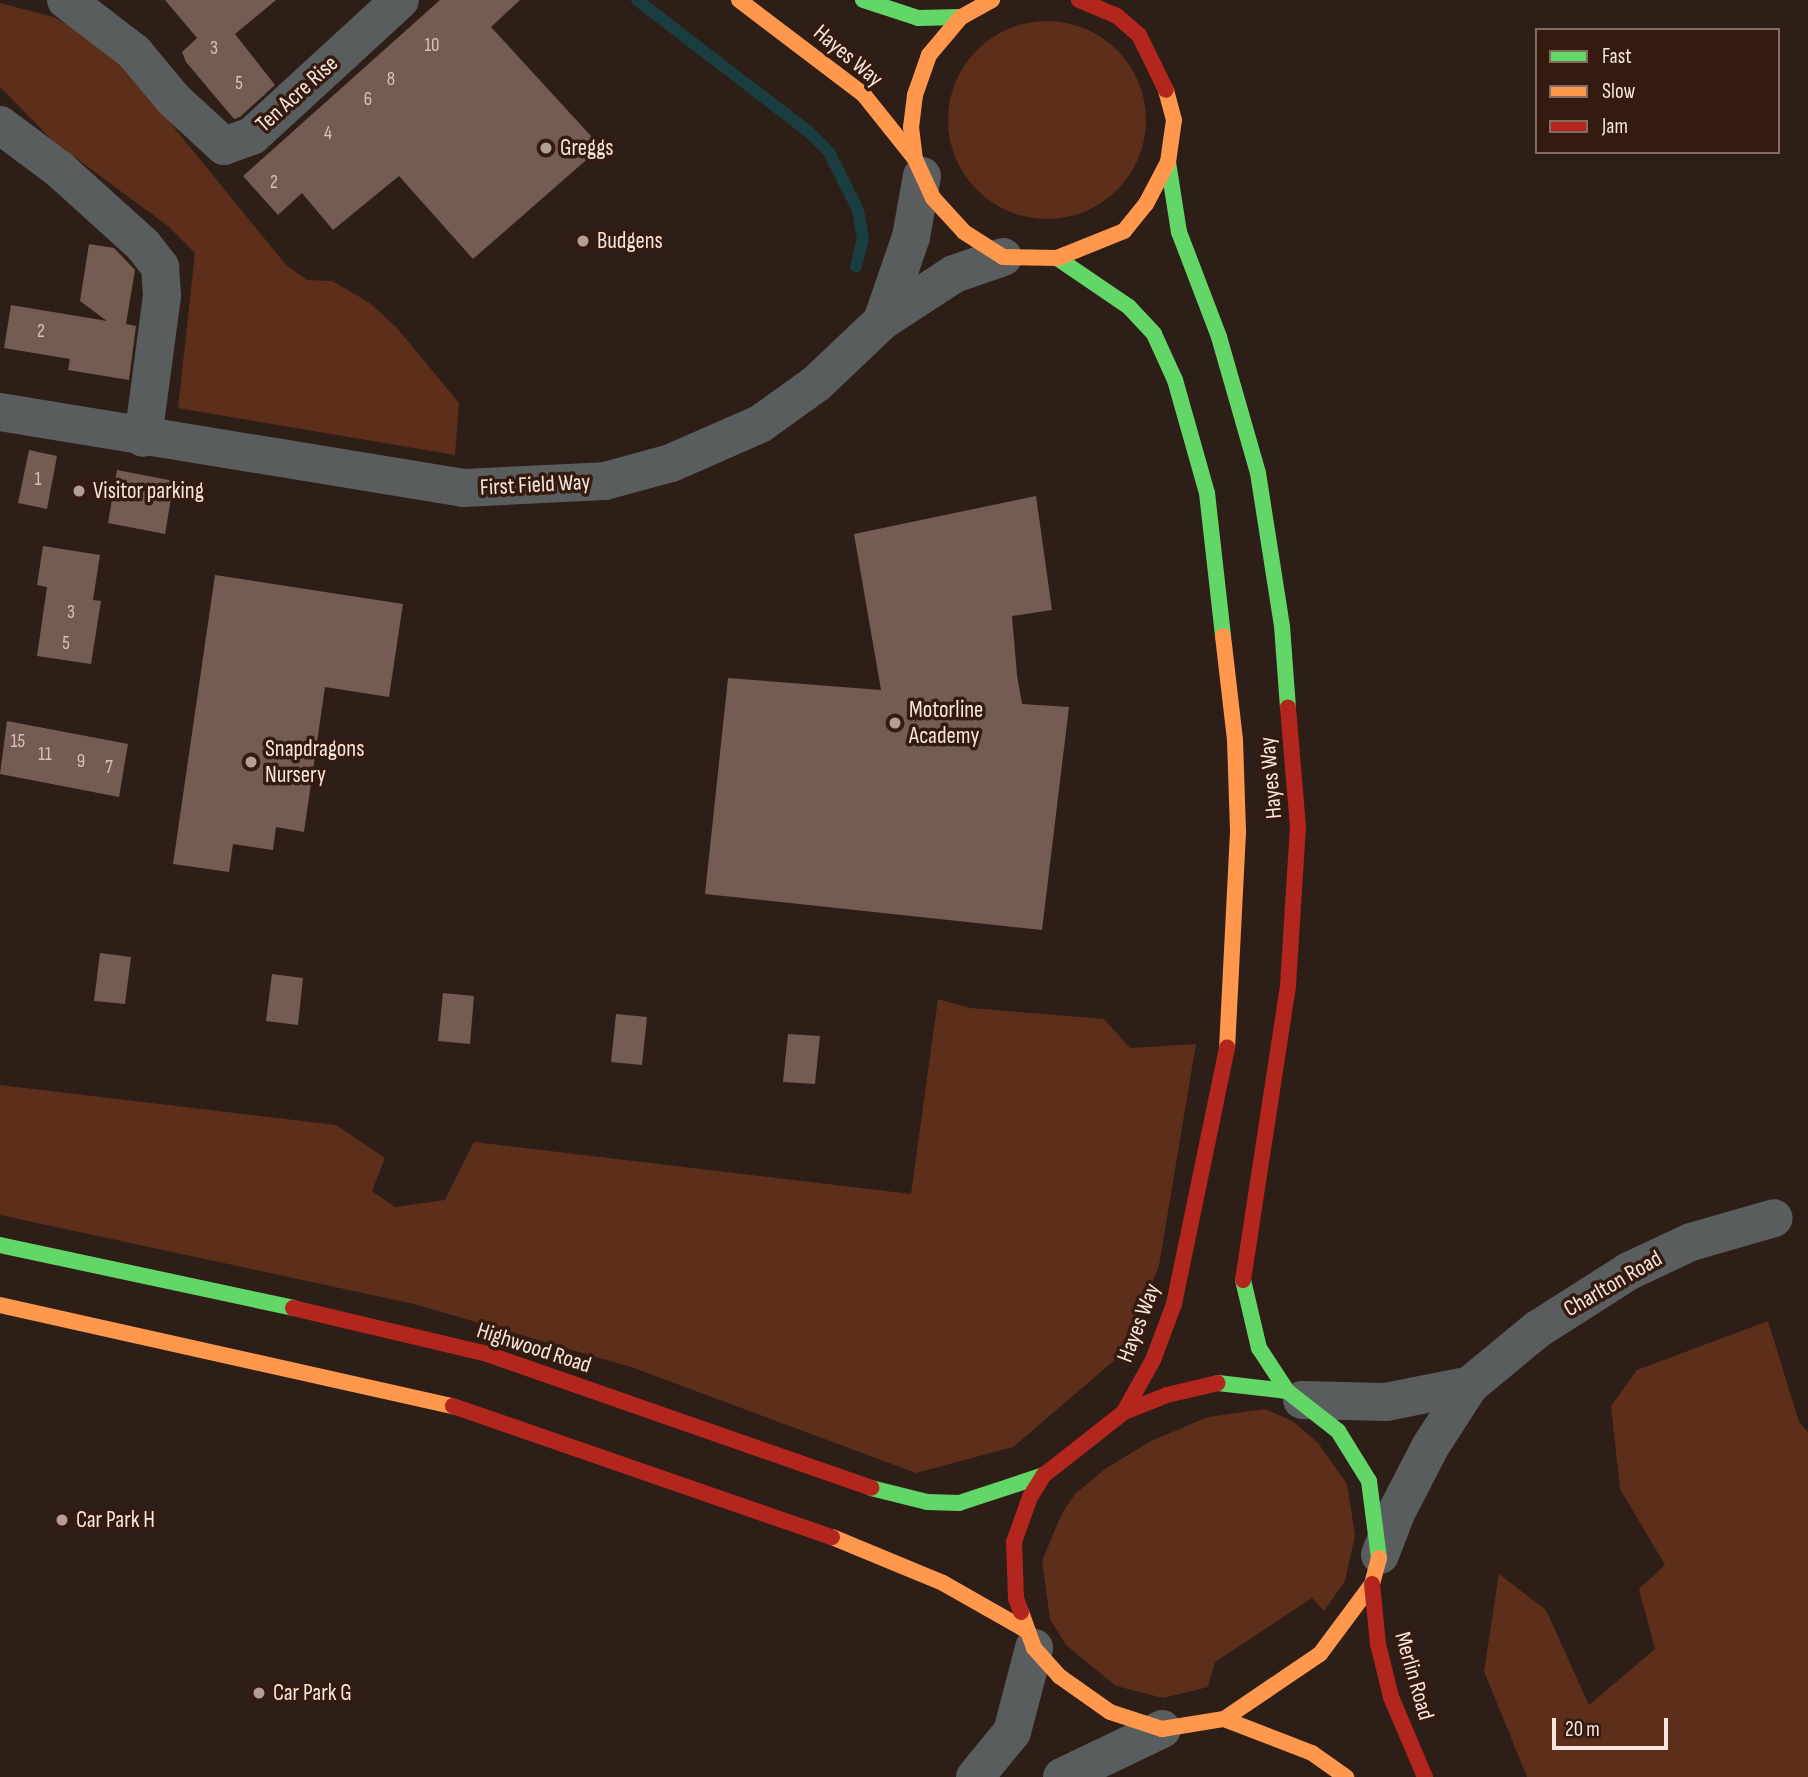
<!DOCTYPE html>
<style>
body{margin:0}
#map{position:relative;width:1808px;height:1777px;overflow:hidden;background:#2d1e17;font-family:"Sofia Sans Condensed",sans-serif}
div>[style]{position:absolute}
.green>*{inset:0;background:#5d2e1a}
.round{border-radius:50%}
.stream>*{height:12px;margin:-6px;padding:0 6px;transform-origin:6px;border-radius:6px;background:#1a3d40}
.building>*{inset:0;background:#735d52}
.street>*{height:38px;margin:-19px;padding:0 19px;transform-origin:19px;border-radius:19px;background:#5a5d5d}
.fast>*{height:16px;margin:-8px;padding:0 8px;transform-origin:8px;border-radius:8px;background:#63d668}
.slow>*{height:16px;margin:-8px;padding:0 8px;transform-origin:8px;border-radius:8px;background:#ff974d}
.jam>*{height:16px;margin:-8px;padding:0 8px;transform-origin:8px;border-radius:8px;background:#b3261e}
.dots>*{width:19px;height:19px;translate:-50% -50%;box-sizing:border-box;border:4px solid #351b0f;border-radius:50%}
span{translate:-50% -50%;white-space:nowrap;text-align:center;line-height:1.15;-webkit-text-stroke:7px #351b0f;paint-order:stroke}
.number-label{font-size:19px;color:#d7c3ba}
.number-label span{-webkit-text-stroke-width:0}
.street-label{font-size:23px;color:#f8e5dd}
.poi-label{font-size:23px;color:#f8e5dd}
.left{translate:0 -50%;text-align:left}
.legend{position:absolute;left:1535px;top:28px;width:245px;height:126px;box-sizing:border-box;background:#351b0f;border:2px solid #836c61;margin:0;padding:9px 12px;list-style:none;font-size:21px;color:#f8e5dd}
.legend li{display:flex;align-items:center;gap:14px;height:35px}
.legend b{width:35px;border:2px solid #836c61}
.scale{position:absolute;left:1552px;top:1718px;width:116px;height:32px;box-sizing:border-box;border:4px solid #f8e5dd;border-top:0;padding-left:9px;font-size:21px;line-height:24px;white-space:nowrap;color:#f8e5dd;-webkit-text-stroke:5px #351b0f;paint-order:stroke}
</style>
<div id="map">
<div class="green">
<div style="clip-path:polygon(0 3px,54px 17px,94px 39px,133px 77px,286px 265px,307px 280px,332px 281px,370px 303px,397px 328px,459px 403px,455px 455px,178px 408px,195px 253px,168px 226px,54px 142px,0 87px)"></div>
<div class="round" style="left:948px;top:21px;width:198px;height:198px"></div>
<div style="clip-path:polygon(938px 999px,970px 1008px,1104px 1019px,1130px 1048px,1196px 1044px,1159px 1266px,1124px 1352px,1013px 1447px,916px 1473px,634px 1368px,414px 1304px,0 1215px,0 1085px,336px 1125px,385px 1158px,372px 1191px,395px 1207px,445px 1200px,474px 1142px,911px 1194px)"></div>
<div style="clip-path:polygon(1768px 1321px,1799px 1422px,1808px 1432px,1808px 1777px,1527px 1777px,1484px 1671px,1499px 1574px,1546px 1610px,1589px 1705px,1655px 1649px,1639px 1589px,1665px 1565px,1620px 1489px,1611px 1406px,1637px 1370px)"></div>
<div style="clip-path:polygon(1265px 1409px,1294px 1422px,1318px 1443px,1347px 1484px,1355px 1535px,1345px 1581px,1324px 1611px,1312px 1598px,1215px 1662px,1208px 1687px,1163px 1698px,1116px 1686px,1066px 1645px,1050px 1619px,1042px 1561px,1062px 1513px,1075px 1494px,1105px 1469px,1151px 1441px,1208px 1417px)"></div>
</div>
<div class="stream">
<div style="left:637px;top:0;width:215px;rotate:37.5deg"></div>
<div style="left:808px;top:131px;width:30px;rotate:45deg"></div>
<div style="left:829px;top:152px;width:65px;rotate:63.4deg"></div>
<div style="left:858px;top:210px;width:28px;rotate:80deg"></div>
<div style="left:863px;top:238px;width:29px;rotate:104deg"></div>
</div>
<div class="building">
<div style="clip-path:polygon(165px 0,276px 0,235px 34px,275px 85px,240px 117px,234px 119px,186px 62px,182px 52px,197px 38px)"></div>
<div style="clip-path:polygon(440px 0,520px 0,491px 27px,601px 147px,473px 259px,399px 176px,333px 230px,302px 193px,278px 215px,243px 176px)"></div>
<div style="clip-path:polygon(89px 244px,114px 248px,135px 270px,126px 324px,136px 326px,129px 380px,68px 370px,70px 359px,4px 348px,11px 305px,107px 321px,80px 301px)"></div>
<div style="clip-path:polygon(29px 450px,57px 456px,47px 509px,18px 503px)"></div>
<div style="clip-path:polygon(117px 470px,174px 481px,165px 534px,108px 523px)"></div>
<div style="clip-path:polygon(1036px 496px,1052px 610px,1012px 616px,1017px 675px,1022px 704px,1069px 707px,1042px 930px,705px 894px,728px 678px,881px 690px,854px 534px)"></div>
<div style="clip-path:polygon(43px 546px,100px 555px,93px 600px,101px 601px,91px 664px,37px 656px,47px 587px,37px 585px)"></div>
<div style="clip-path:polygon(215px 575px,403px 604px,389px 697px,325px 687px,304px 832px,276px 827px,273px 850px,233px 844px,229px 872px,173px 864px)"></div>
<div style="clip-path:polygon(7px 721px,128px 744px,119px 797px,0 774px)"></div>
<div style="clip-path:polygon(100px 953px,131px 957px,125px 1004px,94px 1001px)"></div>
<div style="clip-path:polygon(272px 974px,303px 978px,298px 1025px,266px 1021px)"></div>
<div style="clip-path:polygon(443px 993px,474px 996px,470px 1044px,438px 1041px)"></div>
<div style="clip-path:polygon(616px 1014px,647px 1017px,642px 1065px,611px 1062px)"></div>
<div style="clip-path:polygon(788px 1034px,820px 1036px,815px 1084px,783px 1082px)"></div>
</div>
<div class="street">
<div style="left:66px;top:0;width:86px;rotate:37.4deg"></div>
<div style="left:134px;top:52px;width:62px;rotate:50.2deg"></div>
<div style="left:174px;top:100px;width:68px;rotate:42.6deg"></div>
<div style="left:224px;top:146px;width:30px;rotate:-20deg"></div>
<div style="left:252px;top:136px;width:201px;rotate:-42.6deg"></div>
<div style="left:0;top:125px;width:74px;rotate:36.7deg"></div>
<div style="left:59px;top:169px;width:113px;rotate:42.1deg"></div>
<div style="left:143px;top:245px;width:28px;rotate:52deg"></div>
<div style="left:160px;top:267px;width:29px;rotate:86deg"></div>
<div style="left:162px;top:296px;width:143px;rotate:97.6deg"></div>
<div style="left:882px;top:321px;width:89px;rotate:-71deg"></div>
<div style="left:911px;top:237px;width:62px;rotate:-79.8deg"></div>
<div style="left:0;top:412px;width:470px;rotate:9.3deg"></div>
<div style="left:464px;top:488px;width:141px;rotate:-2.8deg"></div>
<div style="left:605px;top:481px;width:68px;rotate:-15.3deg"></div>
<div style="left:671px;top:463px;width:97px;rotate:-23.7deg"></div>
<div style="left:760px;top:424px;width:70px;rotate:-35.7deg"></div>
<div style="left:817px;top:383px;width:90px;rotate:-43.6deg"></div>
<div style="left:882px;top:321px;width:86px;rotate:-33.1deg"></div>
<div style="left:954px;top:274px;width:52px;rotate:-19.1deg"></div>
<div style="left:1302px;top:1400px;width:84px;rotate:1.4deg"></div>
<div style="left:1386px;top:1402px;width:86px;rotate:-11.4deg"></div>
<div style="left:1380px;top:1555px;width:45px;rotate:-69.1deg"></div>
<div style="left:1396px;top:1513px;width:74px;rotate:-62.7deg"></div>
<div style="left:1430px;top:1447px;width:74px;rotate:-57.2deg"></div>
<div style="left:1470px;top:1385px;width:88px;rotate:-39.5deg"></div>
<div style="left:1538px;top:1329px;width:108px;rotate:-32.5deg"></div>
<div style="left:1629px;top:1271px;width:68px;rotate:-25.1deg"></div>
<div style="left:1691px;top:1242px;width:86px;rotate:-16.1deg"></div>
<div style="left:975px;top:1777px;width:58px;rotate:-50.6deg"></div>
<div style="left:1012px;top:1732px;width:87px;rotate:-75.3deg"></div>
<div style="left:1062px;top:1777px;width:111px;rotate:-25.6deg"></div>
</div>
<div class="fast">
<div style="left:863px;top:0;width:58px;rotate:18.1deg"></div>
<div style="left:918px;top:18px;width:43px;rotate:-1.3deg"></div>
<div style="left:1168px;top:162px;width:71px;rotate:81.1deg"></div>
<div style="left:1179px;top:232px;width:112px;rotate:69.1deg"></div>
<div style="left:1219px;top:337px;width:141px;rotate:74deg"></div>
<div style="left:1258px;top:473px;width:155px;rotate:81.1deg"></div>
<div style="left:1282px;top:626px;width:81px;rotate:85.8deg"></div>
<div style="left:1057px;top:258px;width:87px;rotate:34.2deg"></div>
<div style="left:1129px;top:307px;width:37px;rotate:47deg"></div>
<div style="left:1154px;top:334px;width:51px;rotate:65.5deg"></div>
<div style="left:1175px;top:380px;width:117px;rotate:74.2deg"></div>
<div style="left:1207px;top:493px;width:144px;rotate:83.6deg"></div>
<div style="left:0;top:1245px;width:300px;rotate:12.1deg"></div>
<div style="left:1243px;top:1280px;width:70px;rotate:76.8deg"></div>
<div style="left:1259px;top:1348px;width:51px;rotate:56.9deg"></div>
<div style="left:1218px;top:1383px;width:69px;rotate:6.6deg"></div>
<div style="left:1287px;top:1391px;width:65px;rotate:38.1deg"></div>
<div style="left:1338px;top:1431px;width:59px;rotate:58.2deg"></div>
<div style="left:1369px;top:1481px;width:78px;rotate:82.6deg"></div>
<div style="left:871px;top:1488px;width:58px;rotate:14deg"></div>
<div style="left:927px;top:1502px;width:32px;rotate:2deg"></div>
<div style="left:959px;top:1503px;width:89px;rotate:-18.2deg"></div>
</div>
<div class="slow">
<div style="left:739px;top:0;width:157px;rotate:37.2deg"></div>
<div style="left:864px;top:95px;width:82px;rotate:51.4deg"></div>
<div style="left:992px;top:0;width:35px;rotate:151deg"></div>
<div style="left:961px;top:17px;width:50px;rotate:130.1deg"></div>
<div style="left:929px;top:55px;width:42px;rotate:109.3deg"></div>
<div style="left:915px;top:95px;width:32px;rotate:97deg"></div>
<div style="left:911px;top:127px;width:32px;rotate:83deg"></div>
<div style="left:915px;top:159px;width:43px;rotate:65.2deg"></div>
<div style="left:933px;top:198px;width:46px;rotate:47.6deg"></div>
<div style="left:964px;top:232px;width:46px;rotate:32.7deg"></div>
<div style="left:1003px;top:257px;width:54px;rotate:1.1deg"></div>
<div style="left:1057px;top:258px;width:72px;rotate:-21.9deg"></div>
<div style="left:1124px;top:231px;width:35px;rotate:-51deg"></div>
<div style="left:1146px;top:204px;width:47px;rotate:-62.4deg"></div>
<div style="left:1168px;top:162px;width:42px;rotate:-81.9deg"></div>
<div style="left:1174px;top:120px;width:31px;rotate:-105deg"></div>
<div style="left:1223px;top:636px;width:105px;rotate:83.4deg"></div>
<div style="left:1235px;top:740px;width:92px;rotate:88.1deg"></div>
<div style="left:1238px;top:832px;width:215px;rotate:92.9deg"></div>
<div style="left:0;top:1305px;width:464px;rotate:12.6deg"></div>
<div style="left:832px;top:1537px;width:120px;rotate:22.5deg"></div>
<div style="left:943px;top:1583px;width:93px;rotate:29.6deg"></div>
<div style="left:1021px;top:1612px;width:38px;rotate:70deg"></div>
<div style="left:1034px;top:1648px;width:38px;rotate:48deg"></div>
<div style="left:1059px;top:1676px;width:62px;rotate:35.2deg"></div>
<div style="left:1110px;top:1712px;width:55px;rotate:18.1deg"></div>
<div style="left:1162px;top:1729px;width:63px;rotate:-9.2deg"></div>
<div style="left:1224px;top:1719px;width:116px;rotate:-34.1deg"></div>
<div style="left:1320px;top:1654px;width:87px;rotate:-53.4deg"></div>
<div style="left:1372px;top:1584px;width:27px;rotate:-75deg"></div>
<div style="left:1224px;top:1719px;width:94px;rotate:21.1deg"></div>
<div style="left:1312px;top:1753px;width:42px;rotate:35.2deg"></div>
</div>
<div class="jam">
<div style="left:1079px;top:0;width:41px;rotate:22.8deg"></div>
<div style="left:1117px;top:16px;width:29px;rotate:41deg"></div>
<div style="left:1139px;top:35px;width:61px;rotate:63.9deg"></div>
<div style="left:1243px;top:1280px;width:298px;rotate:-81.3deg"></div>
<div style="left:1288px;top:985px;width:158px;rotate:-86.4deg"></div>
<div style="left:1298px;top:827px;width:120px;rotate:-94.8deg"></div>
<div style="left:293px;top:1308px;width:199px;rotate:13.3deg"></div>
<div style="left:487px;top:1354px;width:407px;rotate:19.2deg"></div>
<div style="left:453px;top:1406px;width:401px;rotate:19.1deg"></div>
<div style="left:1124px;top:1412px;width:60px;rotate:-60.9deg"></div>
<div style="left:1153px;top:1360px;width:60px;rotate:-69.4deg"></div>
<div style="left:1174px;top:1304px;width:262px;rotate:-78.3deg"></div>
<div style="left:1372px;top:1584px;width:60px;rotate:84.3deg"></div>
<div style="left:1378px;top:1644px;width:55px;rotate:76.2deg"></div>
<div style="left:1391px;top:1697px;width:87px;rotate:67deg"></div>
<div style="left:1021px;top:1612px;width:15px;rotate:-110deg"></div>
<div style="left:1016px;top:1598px;width:56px;rotate:-92deg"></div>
<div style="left:1014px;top:1542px;width:48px;rotate:-70.4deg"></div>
<div style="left:1030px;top:1497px;width:26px;rotate:-58deg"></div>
<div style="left:1044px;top:1475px;width:102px;rotate:-38.2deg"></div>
<div style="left:1124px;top:1412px;width:46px;rotate:-21.6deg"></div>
<div style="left:1167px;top:1395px;width:52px;rotate:-13.2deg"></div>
</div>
<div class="dots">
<div style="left:546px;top:148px;background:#b19f98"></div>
<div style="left:583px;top:241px;background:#b19f98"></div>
<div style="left:79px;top:491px;background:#b19f98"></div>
<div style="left:895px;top:723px;background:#b19f98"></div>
<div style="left:251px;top:762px;background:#b19f98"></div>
<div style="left:62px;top:1520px;background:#b19f98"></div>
<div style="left:259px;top:1693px;background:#b19f98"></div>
</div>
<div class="number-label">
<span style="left:432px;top:46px">10</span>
<span style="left:214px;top:49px">3</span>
<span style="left:391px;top:80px">8</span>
<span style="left:239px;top:84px">5</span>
<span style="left:368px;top:100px">6</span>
<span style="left:328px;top:134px">4</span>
<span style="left:274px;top:183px">2</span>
<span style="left:41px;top:332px">2</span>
<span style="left:38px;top:480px">1</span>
<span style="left:71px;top:613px">3</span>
<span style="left:66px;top:644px">5</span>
<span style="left:18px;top:742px">15</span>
<span style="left:45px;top:755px">11</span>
<span style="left:81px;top:762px">9</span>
<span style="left:109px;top:768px">7</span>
</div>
<div class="street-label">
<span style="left:848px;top:56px;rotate:40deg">Hayes Way</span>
<span style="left:297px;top:94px;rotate:-42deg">Ten Acre Rise</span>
<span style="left:535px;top:485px;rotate:-3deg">First Field Way</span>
<span style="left:1271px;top:778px;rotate:-95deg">Hayes Way</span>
<span style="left:1613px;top:1284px;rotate:-30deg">Charlton Road</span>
<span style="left:1139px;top:1323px;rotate:-69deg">Hayes Way</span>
<span style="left:534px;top:1348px;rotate:18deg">Highwood Road</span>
<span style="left:1414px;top:1676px;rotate:74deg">Merlin Road</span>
</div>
<div class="poi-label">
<span class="left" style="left:560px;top:148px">Greggs</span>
<span class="left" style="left:597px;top:241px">Budgens</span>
<span class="left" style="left:93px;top:491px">Visitor parking</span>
<span class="left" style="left:909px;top:723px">Motorline<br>Academy</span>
<span class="left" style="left:265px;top:762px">Snapdragons<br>Nursery</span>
<span class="left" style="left:76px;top:1520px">Car Park H</span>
<span class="left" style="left:273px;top:1693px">Car Park G</span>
</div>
<ul class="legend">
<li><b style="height:9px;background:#63d668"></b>Fast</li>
<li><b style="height:9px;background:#ff974d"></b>Slow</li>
<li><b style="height:9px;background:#b3261e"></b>Jam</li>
</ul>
<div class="scale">20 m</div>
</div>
